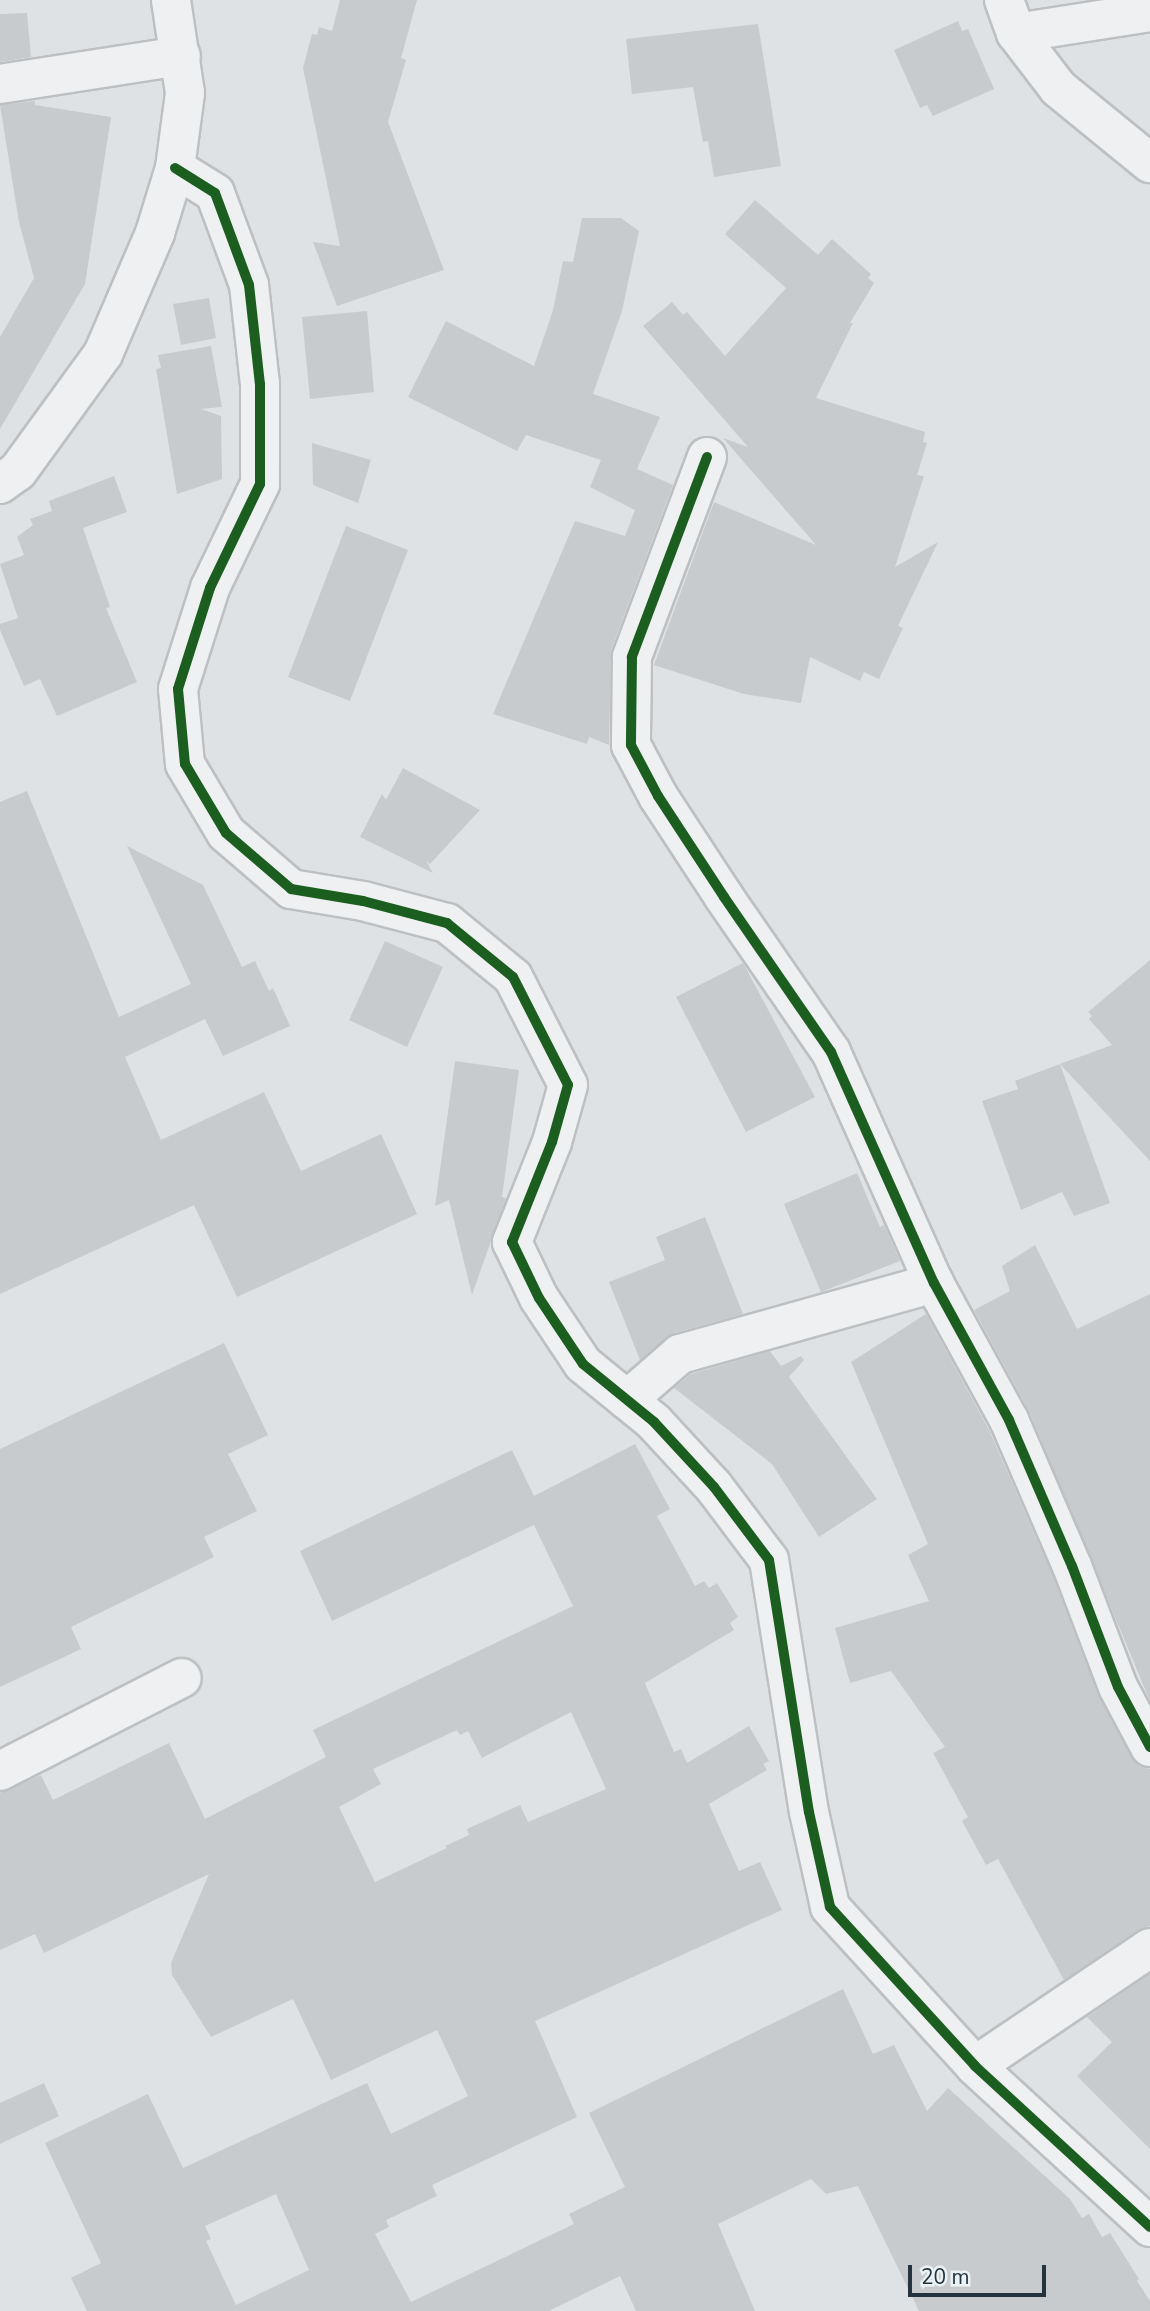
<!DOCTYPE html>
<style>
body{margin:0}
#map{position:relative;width:1150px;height:2311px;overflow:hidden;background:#dfe2e4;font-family:"Nunito Sans",sans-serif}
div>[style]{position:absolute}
.building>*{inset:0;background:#c7cbcd}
.roads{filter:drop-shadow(2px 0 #bdc0c2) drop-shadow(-2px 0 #bdc0c2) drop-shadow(0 2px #bdc0c2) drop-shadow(0 -2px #bdc0c2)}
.minor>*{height:38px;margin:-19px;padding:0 19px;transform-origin:19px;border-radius:19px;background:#eef0f1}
.cycleway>*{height:10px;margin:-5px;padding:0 5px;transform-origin:5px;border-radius:5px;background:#1b5e20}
span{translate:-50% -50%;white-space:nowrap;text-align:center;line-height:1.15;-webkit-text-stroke:6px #ebf2f5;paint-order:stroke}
.scale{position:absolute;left:908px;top:2265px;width:138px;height:32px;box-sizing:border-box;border:4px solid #24343f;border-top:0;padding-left:9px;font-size:21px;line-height:24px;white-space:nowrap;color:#24343f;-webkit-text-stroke:5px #ebf2f5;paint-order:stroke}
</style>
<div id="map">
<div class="building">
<div style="clip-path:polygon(340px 0,417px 0,401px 58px,406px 60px,388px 122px,444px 270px,337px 306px,313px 242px,340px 246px,303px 68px,312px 34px,317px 35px,319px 27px,332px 31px)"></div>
<div style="clip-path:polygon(27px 13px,31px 57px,0 62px,0 14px)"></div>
<div style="clip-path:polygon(958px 21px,962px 31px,968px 29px,994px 89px,933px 116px,927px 105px,920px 108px,894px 50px)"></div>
<div style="clip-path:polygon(758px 24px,781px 166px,714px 177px,708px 141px,703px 142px,693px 87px,632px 94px,626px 39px)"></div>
<div style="clip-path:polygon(35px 101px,35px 105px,111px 117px,85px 284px,0 429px,0 337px,34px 278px,19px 222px,0 105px)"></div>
<div style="clip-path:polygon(755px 200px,818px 255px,832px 239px,871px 274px,868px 278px,874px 283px,850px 323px,853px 323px,816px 398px,925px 432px,923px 442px,927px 443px,917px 475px,924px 476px,895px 567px,938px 542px,898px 626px,903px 628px,879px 679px,864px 672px,860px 681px,810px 657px,801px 703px,744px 694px,654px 665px,714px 502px,816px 545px,723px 438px,748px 447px,643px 326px,672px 302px,683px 315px,687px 312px,725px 356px,786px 288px,725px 234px)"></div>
<div style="clip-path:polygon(582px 218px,621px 218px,639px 231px,622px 311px,593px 394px,660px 417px,637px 469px,673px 485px,611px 650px,609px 745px,589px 737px,587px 744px,493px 714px,575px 521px,625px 536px,635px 510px,590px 487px,601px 460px,526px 435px,517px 451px,408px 397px,446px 321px,534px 366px,553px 310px,563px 261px,573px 262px)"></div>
<div style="clip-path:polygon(209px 298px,216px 338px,181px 345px,173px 304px)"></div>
<div style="clip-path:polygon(367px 311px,374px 392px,310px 399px,302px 317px)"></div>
<div style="clip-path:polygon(211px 346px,222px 407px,201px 409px,221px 416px,222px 479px,177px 494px,156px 369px,161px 368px,158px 355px)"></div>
<div style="clip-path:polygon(312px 443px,371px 460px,358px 503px,313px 485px)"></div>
<div style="clip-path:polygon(114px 476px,127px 512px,83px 528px,110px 607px,106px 608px,137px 682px,57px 716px,40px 679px,24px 686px,0 630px,0 624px,18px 618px,0 564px,24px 555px,17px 537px,33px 525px,30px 519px,52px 511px,49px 501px)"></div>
<div style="clip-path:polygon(346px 526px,408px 550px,350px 701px,288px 677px)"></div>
<div style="clip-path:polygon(403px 768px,480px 810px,430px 864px,426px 861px,433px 873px,360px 837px,382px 794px,386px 800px)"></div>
<div style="clip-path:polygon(27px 791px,119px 1017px,191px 984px,127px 846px,203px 885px,242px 967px,255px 961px,269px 991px,273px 988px,290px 1026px,223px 1056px,205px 1019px,125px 1057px,161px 1140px,264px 1092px,301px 1171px,381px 1134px,417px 1214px,237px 1297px,194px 1205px,0 1294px,0 802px)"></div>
<div style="clip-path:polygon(385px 941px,443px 967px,407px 1047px,349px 1020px)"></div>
<div style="clip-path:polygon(1150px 960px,1150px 1161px,1060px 1064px,1112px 1045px,1089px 1019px,1092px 1016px,1088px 1012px)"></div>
<div style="clip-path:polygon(743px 963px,815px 1097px,746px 1132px,676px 997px)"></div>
<div style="clip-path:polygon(455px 1061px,519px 1070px,502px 1197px,506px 1198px,472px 1295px,449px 1200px,435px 1206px)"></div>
<div style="clip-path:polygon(1060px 1064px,1110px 1203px,1074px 1216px,1062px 1192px,1021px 1210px,982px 1101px,1018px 1089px,1015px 1081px)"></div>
<div style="clip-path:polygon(857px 1173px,880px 1227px,884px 1225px,900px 1261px,821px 1292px,784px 1204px)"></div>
<div style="clip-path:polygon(705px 1217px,743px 1314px,674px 1333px,640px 1360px,609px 1282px,665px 1260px,656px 1237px)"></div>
<div style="clip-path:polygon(1035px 1245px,1077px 1329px,1150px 1294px,1150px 1701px,1029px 1411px,974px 1310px,1010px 1291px,1002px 1266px)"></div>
<div style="clip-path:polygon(926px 1314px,989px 1430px,1052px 1574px,1099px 1697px,1131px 1757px,1139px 1766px,1150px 1769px,1150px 1926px,1138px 1930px,1064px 1980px,998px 1859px,986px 1865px,962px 1821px,968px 1817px,933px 1753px,945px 1747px,891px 1671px,850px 1683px,835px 1628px,929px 1601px,908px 1555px,928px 1544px,851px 1362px)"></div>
<div style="clip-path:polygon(224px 1343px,268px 1435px,228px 1454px,257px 1511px,204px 1537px,214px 1557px,71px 1627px,81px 1649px,0 1687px,0 1449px)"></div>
<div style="clip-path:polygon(770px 1351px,781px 1366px,801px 1356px,804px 1360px,789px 1377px,877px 1499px,819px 1537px,772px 1464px,674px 1388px,691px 1374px)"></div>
<div style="clip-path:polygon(evenodd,635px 1444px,670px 1509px,657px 1516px,695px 1586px,704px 1581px,709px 1588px,717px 1583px,738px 1617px,730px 1623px,734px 1630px,645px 1683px,674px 1752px,681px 1749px,687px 1763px,749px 1726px,769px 1761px,763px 1764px,767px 1770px,709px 1804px,739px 1871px,760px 1862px,782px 1910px,535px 2021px,577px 2117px,432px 2185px,437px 2196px,386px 2220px,389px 2227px,375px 2234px,411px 2302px,574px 2224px,569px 2214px,625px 2187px,589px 2113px,843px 1989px,873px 2054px,894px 2045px,927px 2111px,948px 2088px,1070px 2199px,1082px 2218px,1089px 2214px,1102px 2237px,1110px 2233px,1139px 2279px,1137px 2281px,1150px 2301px,1150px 2311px,919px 2311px,858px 2186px,826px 2194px,811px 2179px,718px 2224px,755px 2311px,636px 2311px,620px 2276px,549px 2311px,87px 2311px,71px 2278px,101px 2263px,45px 2143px,148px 2094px,183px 2168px,367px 2083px,391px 2134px,468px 2096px,437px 2030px,331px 2080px,293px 1999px,211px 2037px,172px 1975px,171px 1963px,209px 1874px,44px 1953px,35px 1934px,0 1950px,0 1793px,41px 1775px,53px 1800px,169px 1743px,205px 1819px,326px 1757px,313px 1730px,573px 1606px,534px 1525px,332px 1621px,300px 1551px,512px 1450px,534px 1496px,635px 1444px,571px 1712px,606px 1789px,528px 1822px,520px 1805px,467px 1829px,469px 1835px,445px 1846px,447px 1848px,375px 1882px,339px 1807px,381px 1784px,373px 1769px,457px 1730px,460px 1735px,468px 1731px,482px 1758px,571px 1712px,635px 1444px,276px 2194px,309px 2270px,236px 2305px,206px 2241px,211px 2239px,205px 2226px,276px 2194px)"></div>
<div style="clip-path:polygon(1150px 1974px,1150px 2149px,1077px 2076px,1112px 2042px,1087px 2017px)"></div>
<div style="clip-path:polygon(44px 2083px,59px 2116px,0 2144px,0 2103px)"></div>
</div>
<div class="roads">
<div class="minor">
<div style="left:1004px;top:0;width:35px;rotate:70deg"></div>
<div style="left:1016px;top:33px;width:69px;rotate:52.6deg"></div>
<div style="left:1058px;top:88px;width:119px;rotate:39.2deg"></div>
<div style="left:1016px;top:33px;width:136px;rotate:-8.9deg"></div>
<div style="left:0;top:84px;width:183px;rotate:-8.8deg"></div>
<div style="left:175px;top:168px;width:47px;rotate:32deg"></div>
<div style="left:215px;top:193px;width:98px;rotate:69.7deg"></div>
<div style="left:249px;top:285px;width:100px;rotate:83.7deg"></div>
<div style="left:260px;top:384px;width:100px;rotate:90deg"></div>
<div style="left:260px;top:484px;width:115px;rotate:115.7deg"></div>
<div style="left:210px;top:588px;width:106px;rotate:107.6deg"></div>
<div style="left:178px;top:689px;width:75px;rotate:84.7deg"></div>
<div style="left:185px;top:764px;width:80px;rotate:59.3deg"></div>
<div style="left:226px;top:833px;width:86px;rotate:40.7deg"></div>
<div style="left:291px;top:889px;width:73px;rotate:9.5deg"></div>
<div style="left:363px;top:901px;width:87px;rotate:14.7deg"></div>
<div style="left:447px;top:923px;width:85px;rotate:39.3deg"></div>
<div style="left:513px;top:977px;width:121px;rotate:63deg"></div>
<div style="left:568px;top:1085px;width:59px;rotate:105.7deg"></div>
<div style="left:552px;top:1142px;width:108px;rotate:111.8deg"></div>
<div style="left:512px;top:1242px;width:62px;rotate:64.3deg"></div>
<div style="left:539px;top:1298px;width:79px;rotate:56.3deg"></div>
<div style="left:583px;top:1364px;width:92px;rotate:39.2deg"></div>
<div style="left:654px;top:1422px;width:88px;rotate:47.3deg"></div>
<div style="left:714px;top:1487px;width:91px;rotate:53deg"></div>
<div style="left:769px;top:1560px;width:255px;rotate:81deg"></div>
<div style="left:809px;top:1812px;width:97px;rotate:77.5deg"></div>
<div style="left:830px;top:1907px;width:215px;rotate:47.6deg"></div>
<div style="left:975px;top:2066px;width:238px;rotate:42.6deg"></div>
<div style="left:707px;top:457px;width:214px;rotate:110.6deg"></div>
<div style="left:632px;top:657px;width:88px;rotate:90.7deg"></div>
<div style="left:631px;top:745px;width:58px;rotate:62.1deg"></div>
<div style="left:658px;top:796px;width:121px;rotate:56.8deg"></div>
<div style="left:724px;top:897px;width:188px;rotate:55.4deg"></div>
<div style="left:831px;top:1052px;width:253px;rotate:66deg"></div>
<div style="left:934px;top:1283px;width:156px;rotate:61.3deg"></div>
<div style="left:1009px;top:1420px;width:159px;rotate:66.7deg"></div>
<div style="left:1072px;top:1566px;width:129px;rotate:69.2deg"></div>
<div style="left:1118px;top:1687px;width:68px;rotate:61.9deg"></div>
<div style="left:0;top:484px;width:22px;rotate:-36deg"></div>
<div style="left:18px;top:471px;width:145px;rotate:-54deg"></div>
<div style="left:103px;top:354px;width:132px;rotate:-66.7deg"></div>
<div style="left:155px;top:233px;width:68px;rotate:-72.9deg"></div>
<div style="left:175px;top:168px;width:76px;rotate:-82.4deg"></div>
<div style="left:185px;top:93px;width:94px;rotate:-98.6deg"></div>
<div style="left:627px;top:1400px;width:70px;rotate:-41deg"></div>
<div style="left:680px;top:1354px;width:264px;rotate:-15.6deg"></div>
<div style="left:0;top:1771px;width:204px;rotate:-27.1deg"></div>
<div style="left:975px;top:2066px;width:211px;rotate:-34deg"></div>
</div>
</div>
<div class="cycleway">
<div style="left:175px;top:168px;width:47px;rotate:32deg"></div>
<div style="left:215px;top:193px;width:98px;rotate:69.7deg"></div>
<div style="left:249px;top:285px;width:100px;rotate:83.7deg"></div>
<div style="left:260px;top:384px;width:100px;rotate:90deg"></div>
<div style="left:260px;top:484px;width:115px;rotate:115.7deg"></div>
<div style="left:210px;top:588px;width:106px;rotate:107.6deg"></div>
<div style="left:178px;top:689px;width:75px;rotate:84.7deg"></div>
<div style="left:185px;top:764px;width:80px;rotate:59.3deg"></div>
<div style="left:226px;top:833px;width:86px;rotate:40.7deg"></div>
<div style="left:291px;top:889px;width:73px;rotate:9.5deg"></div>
<div style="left:363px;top:901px;width:87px;rotate:14.7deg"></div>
<div style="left:447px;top:923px;width:85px;rotate:39.3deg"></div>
<div style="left:513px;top:977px;width:121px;rotate:63deg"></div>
<div style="left:568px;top:1085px;width:59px;rotate:105.7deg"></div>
<div style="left:552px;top:1142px;width:108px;rotate:111.8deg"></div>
<div style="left:512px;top:1242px;width:62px;rotate:64.3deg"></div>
<div style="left:539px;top:1298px;width:79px;rotate:56.3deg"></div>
<div style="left:583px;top:1364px;width:92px;rotate:39.2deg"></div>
<div style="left:654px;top:1422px;width:88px;rotate:47.3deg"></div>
<div style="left:714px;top:1487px;width:91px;rotate:53deg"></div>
<div style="left:769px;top:1560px;width:255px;rotate:81deg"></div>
<div style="left:809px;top:1812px;width:97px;rotate:77.5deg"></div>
<div style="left:830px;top:1907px;width:215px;rotate:47.6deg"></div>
<div style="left:975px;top:2066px;width:238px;rotate:42.6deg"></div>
<div style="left:707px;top:457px;width:214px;rotate:110.6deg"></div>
<div style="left:632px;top:657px;width:88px;rotate:90.7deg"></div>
<div style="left:631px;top:745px;width:58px;rotate:62.1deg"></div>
<div style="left:658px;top:796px;width:121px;rotate:56.8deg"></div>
<div style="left:724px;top:897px;width:188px;rotate:55.4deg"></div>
<div style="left:831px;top:1052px;width:253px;rotate:66deg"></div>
<div style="left:934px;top:1283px;width:156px;rotate:61.3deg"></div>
<div style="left:1009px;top:1420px;width:159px;rotate:66.7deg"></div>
<div style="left:1072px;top:1566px;width:129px;rotate:69.2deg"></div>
<div style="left:1118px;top:1687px;width:68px;rotate:61.9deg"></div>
</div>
<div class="scale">20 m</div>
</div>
